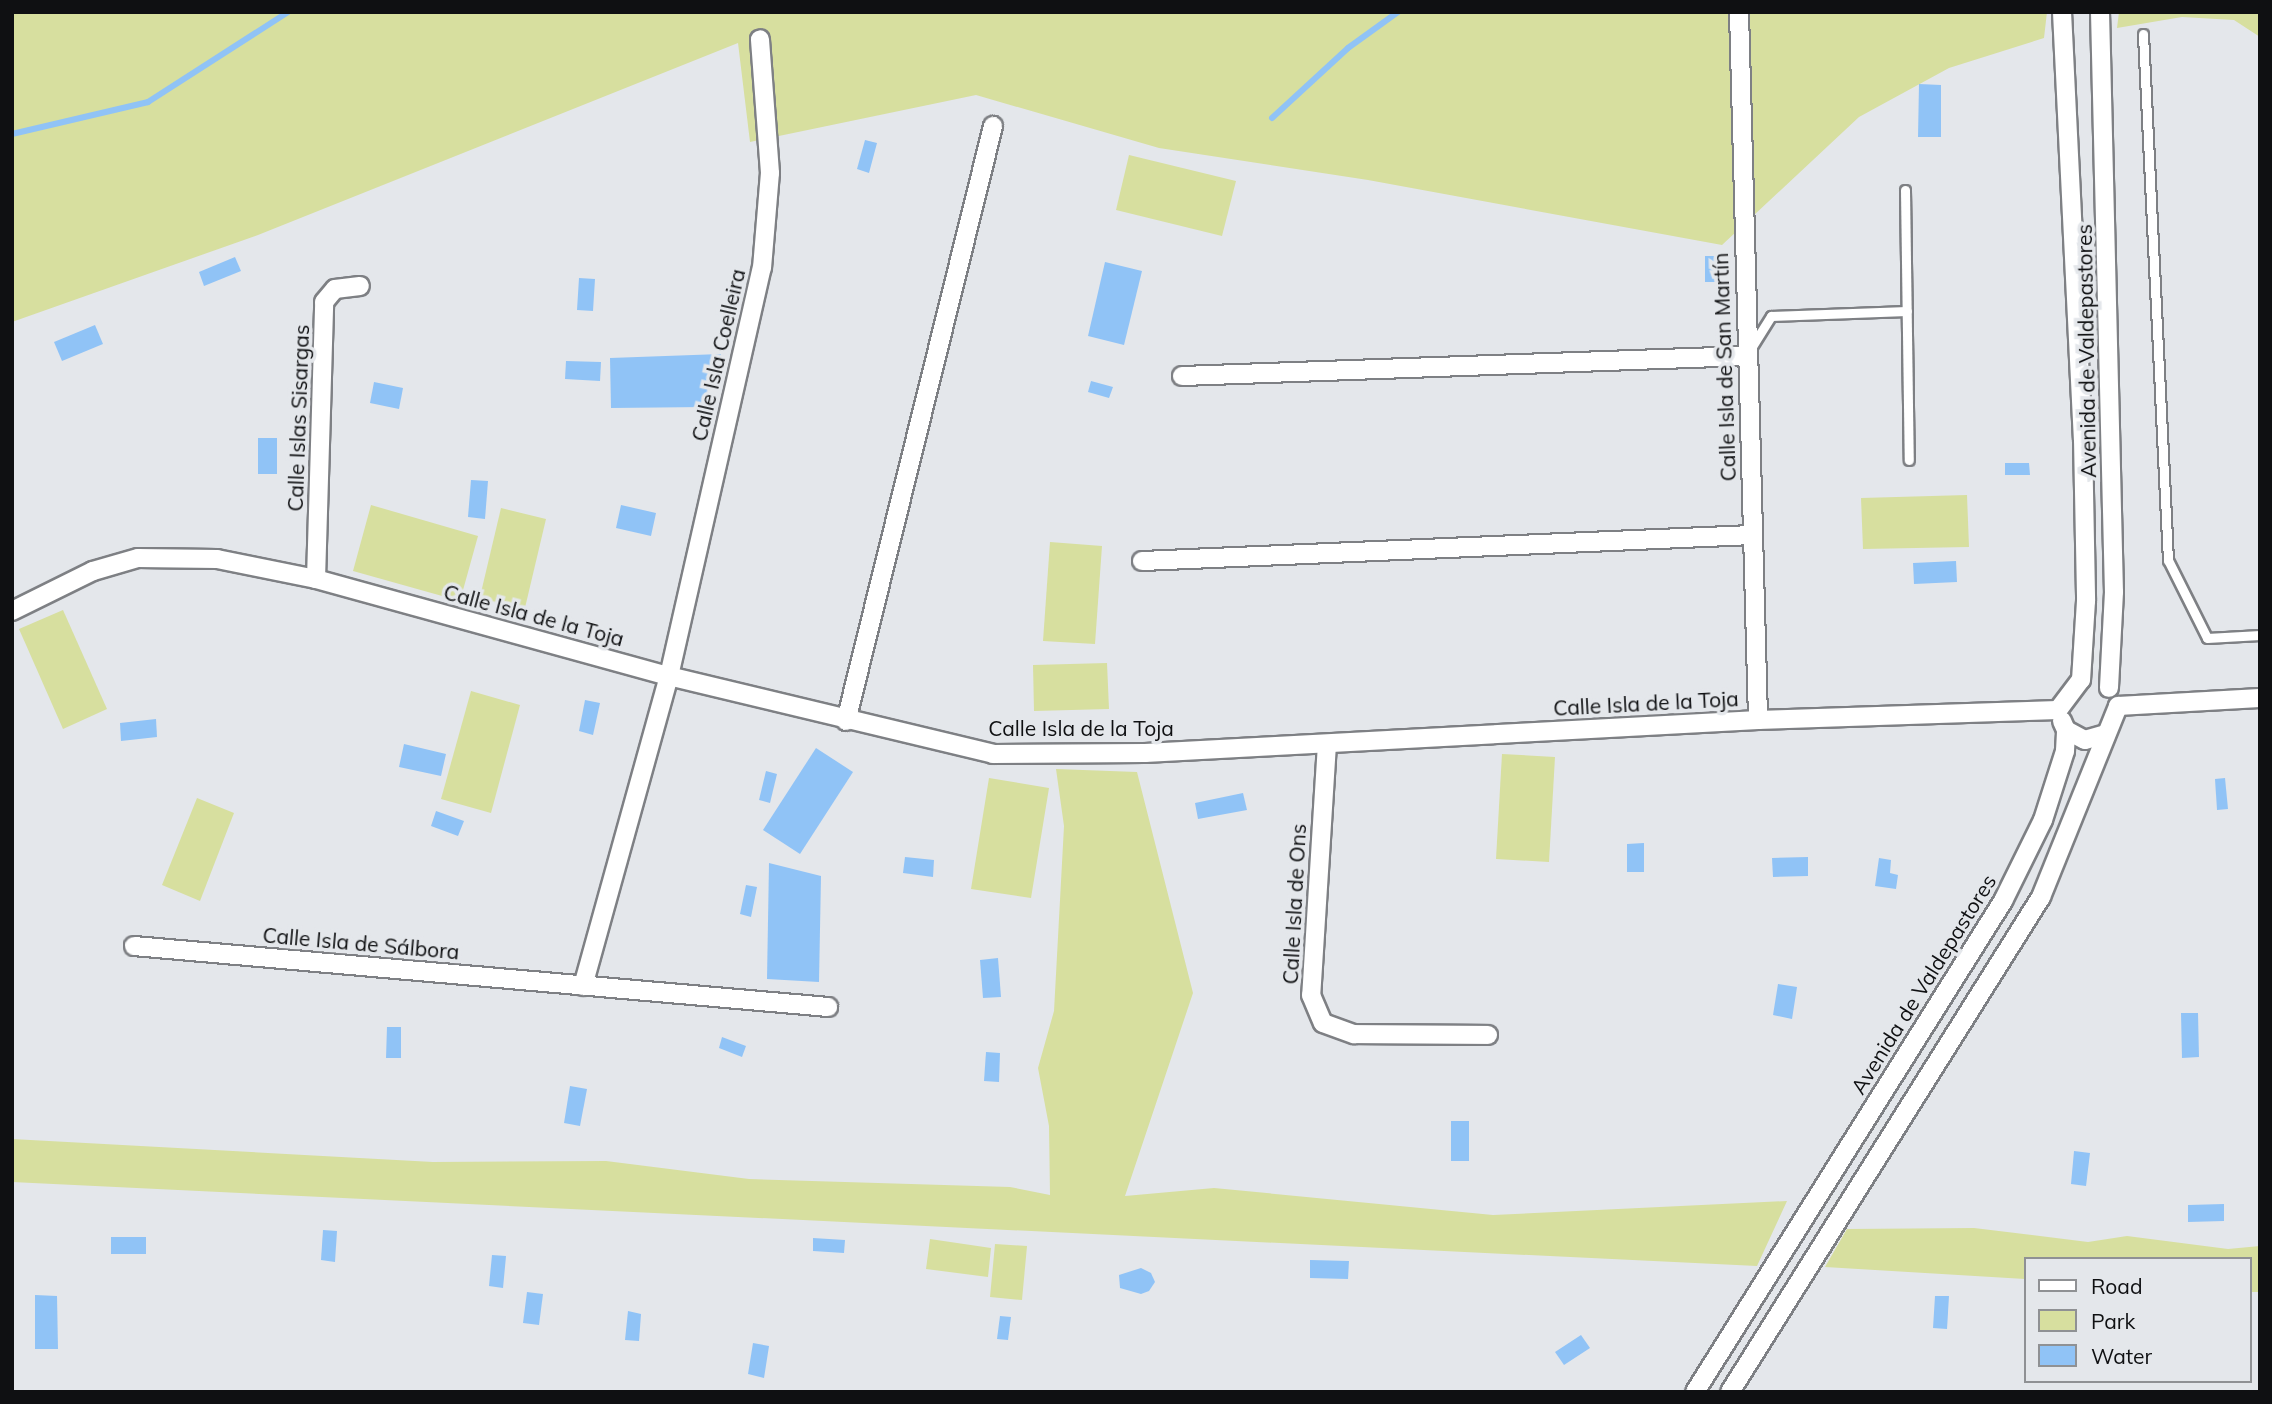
<!DOCTYPE html>
<meta charset="utf-8">
<style>
body{margin:0}
#map{position:relative;width:2272px;height:1404px;overflow:hidden;background:#e4e7eb;font-family:Mulish,sans-serif}
div>[style]{position:absolute}
.green>*{inset:0;background:#d7df9f}
.water>*{inset:0;background:#90c3f6}
.stream>*{height:6px;margin:-3px;padding:0 3px;transform-origin:3px;border-radius:3px;background:#90c3f6}
.roads{filter:drop-shadow(2px 0 #7e8084) drop-shadow(-2px 0 #7e8084) drop-shadow(0 2px #7e8084) drop-shadow(0 -2px #7e8084)}
.service>*{height:9px;margin:-4.5px;padding:0 4.5px;transform-origin:4.5px;border-radius:4.5px;background:#fff}
.minor>*{height:18px;margin:-9px;padding:0 9px;transform-origin:9px;border-radius:9px;background:#fff}
span{translate:-50% -50%;white-space:nowrap;text-align:center;line-height:1.15;-webkit-text-stroke:7px #e4e7eb;paint-order:stroke}
.street-label{font-size:21px;color:#0f1012}
.frame{position:absolute;inset:0;border:14px solid #0f1012;pointer-events:none}
.legend{position:absolute;left:2024px;top:1257px;width:228px;height:126px;box-sizing:border-box;background:#e4e7eb;border:2px solid #8f9194;margin:0;padding:9px 12px;list-style:none;font-size:21px;color:#0f1012}
.legend li{display:flex;align-items:center;gap:14px;height:35px}
.legend b{width:35px;border:2px solid #8f9194}
</style>
<div id="map">
<div class="green">
<div style="clip-path:polygon(12px 12px,2047px 12px,2044px 38px,1949px 68px,1859px 117px,1722px 245px,1368px 180px,1159px 148px,976px 95px,750px 142px,738px 43px,258px 235px,12px 322px)"></div>
<div style="clip-path:polygon(2119px 12px,2260px 12px,2260px 37px,2234px 20px,2182px 17px,2117px 28px)"></div>
<div style="clip-path:polygon(1129px 155px,1236px 181px,1222px 236px,1116px 210px)"></div>
<div style="clip-path:polygon(1967px 495px,1969px 547px,1863px 549px,1861px 498px)"></div>
<div style="clip-path:polygon(371px 505px,478px 536px,460px 601px,353px 571px)"></div>
<div style="clip-path:polygon(501px 508px,546px 519px,524px 612px,479px 601px)"></div>
<div style="clip-path:polygon(1050px 542px,1102px 546px,1095px 644px,1043px 641px)"></div>
<div style="clip-path:polygon(63px 610px,107px 709px,63px 729px,19px 629px)"></div>
<div style="clip-path:polygon(1107px 663px,1109px 709px,1034px 711px,1033px 665px)"></div>
<div style="clip-path:polygon(471px 691px,520px 705px,491px 813px,441px 799px)"></div>
<div style="clip-path:polygon(1502px 754px,1555px 757px,1549px 862px,1496px 859px)"></div>
<div style="clip-path:polygon(1056px 769px,1137px 772px,1193px 993px,1125px 1196px,1214px 1188px,1493px 1215px,1787px 1201px,1757px 1266px,12px 1182px,12px 1139px,433px 1162px,606px 1161px,749px 1179px,1010px 1187px,1050px 1195px,1049px 1126px,1038px 1068px,1054px 1011px,1064px 826px)"></div>
<div style="clip-path:polygon(989px 778px,1049px 788px,1031px 898px,971px 889px)"></div>
<div style="clip-path:polygon(197px 798px,234px 813px,200px 901px,162px 885px)"></div>
<div style="clip-path:polygon(1974px 1228px,2088px 1242px,2127px 1236px,2228px 1249px,2260px 1246px,2260px 1292px,2249px 1292px,2249px 1259px,2025px 1259px,2025px 1279px,1825px 1267px,1847px 1229px)"></div>
<div style="clip-path:polygon(930px 1239px,991px 1248px,988px 1277px,926px 1269px)"></div>
<div style="clip-path:polygon(995px 1244px,1027px 1246px,1022px 1300px,990px 1297px)"></div>
</div>
<div class="water">
<div style="clip-path:polygon(1919px 84px,1941px 85px,1941px 137px,1918px 137px)"></div>
<div style="clip-path:polygon(865px 140px,877px 143px,869px 173px,857px 169px)"></div>
<div style="clip-path:polygon(1705px 256px,1717px 256px,1717px 282px,1705px 282px)"></div>
<div style="clip-path:polygon(235px 257px,241px 271px,204px 286px,199px 272px)"></div>
<div style="clip-path:polygon(1105px 262px,1142px 271px,1124px 345px,1088px 336px)"></div>
<div style="clip-path:polygon(579px 278px,595px 279px,593px 311px,577px 310px)"></div>
<div style="clip-path:polygon(95px 325px,103px 344px,62px 361px,54px 342px)"></div>
<div style="clip-path:polygon(721px 354px,705px 407px,611px 408px,610px 358px)"></div>
<div style="clip-path:polygon(566px 361px,601px 362px,600px 381px,565px 379px)"></div>
<div style="clip-path:polygon(1091px 381px,1113px 387px,1109px 398px,1088px 392px)"></div>
<div style="clip-path:polygon(374px 382px,403px 388px,399px 409px,370px 403px)"></div>
<div style="clip-path:polygon(258px 438px,277px 438px,277px 474px,258px 474px)"></div>
<div style="clip-path:polygon(2005px 463px,2029px 463px,2030px 475px,2005px 475px)"></div>
<div style="clip-path:polygon(471px 480px,488px 481px,485px 519px,468px 517px)"></div>
<div style="clip-path:polygon(621px 505px,656px 513px,651px 536px,616px 528px)"></div>
<div style="clip-path:polygon(1956px 561px,1957px 582px,1914px 584px,1913px 563px)"></div>
<div style="clip-path:polygon(585px 700px,600px 703px,593px 735px,579px 731px)"></div>
<div style="clip-path:polygon(156px 719px,157px 737px,121px 741px,120px 723px)"></div>
<div style="clip-path:polygon(404px 744px,446px 754px,441px 776px,399px 767px)"></div>
<div style="clip-path:polygon(816px 748px,853px 772px,800px 854px,763px 830px)"></div>
<div style="clip-path:polygon(766px 771px,777px 774px,770px 803px,759px 800px)"></div>
<div style="clip-path:polygon(2225px 778px,2228px 809px,2217px 810px,2215px 779px)"></div>
<div style="clip-path:polygon(1243px 793px,1247px 810px,1198px 819px,1195px 803px)"></div>
<div style="clip-path:polygon(436px 811px,464px 821px,458px 836px,431px 826px)"></div>
<div style="clip-path:polygon(1644px 843px,1644px 872px,1627px 872px,1627px 844px)"></div>
<div style="clip-path:polygon(905px 857px,934px 860px,933px 877px,903px 873px)"></div>
<div style="clip-path:polygon(1808px 857px,1808px 876px,1773px 877px,1772px 858px)"></div>
<div style="clip-path:polygon(1879px 858px,1891px 860px,1890px 873px,1898px 875px,1896px 889px,1875px 886px)"></div>
<div style="clip-path:polygon(769px 863px,821px 876px,819px 982px,767px 979px)"></div>
<div style="clip-path:polygon(746px 885px,757px 887px,751px 917px,740px 914px)"></div>
<div style="clip-path:polygon(998px 958px,1001px 997px,983px 998px,980px 960px)"></div>
<div style="clip-path:polygon(1778px 984px,1797px 987px,1792px 1019px,1773px 1015px)"></div>
<div style="clip-path:polygon(2181px 1013px,2198px 1013px,2199px 1057px,2182px 1058px)"></div>
<div style="clip-path:polygon(387px 1027px,401px 1027px,401px 1058px,386px 1058px)"></div>
<div style="clip-path:polygon(722px 1037px,746px 1046px,742px 1057px,719px 1048px)"></div>
<div style="clip-path:polygon(986px 1052px,1000px 1053px,999px 1082px,984px 1081px)"></div>
<div style="clip-path:polygon(570px 1086px,587px 1089px,580px 1126px,564px 1123px)"></div>
<div style="clip-path:polygon(1451px 1121px,1469px 1121px,1469px 1161px,1451px 1161px)"></div>
<div style="clip-path:polygon(2074px 1151px,2090px 1153px,2086px 1186px,2071px 1184px)"></div>
<div style="clip-path:polygon(2224px 1204px,2224px 1221px,2188px 1222px,2188px 1205px)"></div>
<div style="clip-path:polygon(323px 1230px,337px 1231px,335px 1262px,321px 1260px)"></div>
<div style="clip-path:polygon(111px 1237px,146px 1237px,146px 1254px,111px 1254px)"></div>
<div style="clip-path:polygon(813px 1238px,845px 1240px,844px 1253px,813px 1251px)"></div>
<div style="clip-path:polygon(492px 1255px,506px 1256px,503px 1288px,489px 1286px)"></div>
<div style="clip-path:polygon(1310px 1260px,1349px 1261px,1348px 1279px,1310px 1278px)"></div>
<div style="clip-path:polygon(1141px 1268px,1151px 1273px,1155px 1282px,1149px 1291px,1141px 1294px,1120px 1288px,1119px 1275px)"></div>
<div style="clip-path:polygon(527px 1292px,543px 1294px,539px 1325px,523px 1323px)"></div>
<div style="clip-path:polygon(35px 1295px,57px 1296px,58px 1349px,35px 1349px)"></div>
<div style="clip-path:polygon(1935px 1296px,1949px 1296px,1947px 1329px,1933px 1328px)"></div>
<div style="clip-path:polygon(628px 1311px,641px 1314px,639px 1341px,625px 1340px)"></div>
<div style="clip-path:polygon(1000px 1316px,1011px 1317px,1008px 1340px,997px 1339px)"></div>
<div style="clip-path:polygon(1581px 1335px,1590px 1348px,1564px 1365px,1555px 1352px)"></div>
<div style="clip-path:polygon(753px 1343px,769px 1346px,764px 1378px,748px 1374px)"></div>
</div>
<div class="stream">
<div style="left:1272px;top:118px;width:103px;rotate:-42.6deg"></div>
<div style="left:1348px;top:48px;width:62px;rotate:-35.8deg"></div>
<div style="left:12px;top:134px;width:140px;rotate:-13.2deg"></div>
<div style="left:148px;top:102px;width:166px;rotate:-32.7deg"></div>
</div>
<div class="roads">
<div class="service">
<div style="left:2143px;top:34px;width:527px;rotate:87.28deg"></div>
<div style="left:2168px;top:560px;width:87px;rotate:63.4deg"></div>
<div style="left:2207px;top:638px;width:53px;rotate:-3.2deg"></div>
<div style="left:1905px;top:190px;width:270px;rotate:89.2deg"></div>
<div style="left:1751px;top:348px;width:38px;rotate:-58deg"></div>
<div style="left:1771px;top:316px;width:136px;rotate:-2.1deg"></div>
</div>
<div class="minor">
<div style="left:1739px;top:12px;width:708px;rotate:88.46deg"></div>
<div style="left:2062px;top:12px;width:428px;rotate:87.2deg"></div>
<div style="left:2083px;top:439px;width:162px;rotate:88.9deg"></div>
<div style="left:2086px;top:601px;width:79px;rotate:93.6deg"></div>
<div style="left:2100px;top:12px;width:580px;rotate:88.62deg"></div>
<div style="left:2114px;top:592px;width:96px;rotate:93deg"></div>
<div style="left:1182px;top:376px;width:564px;rotate:-2.03deg"></div>
<div style="left:1142px;top:561px;width:611px;rotate:-2.44deg"></div>
<div style="left:316px;top:579px;width:277px;rotate:-88.3deg"></div>
<div style="left:324px;top:302px;width:17px;rotate:-50deg"></div>
<div style="left:335px;top:289px;width:25px;rotate:-7deg"></div>
<div style="left:12px;top:611px;width:90px;rotate:-26.3deg"></div>
<div style="left:93px;top:571px;width:47px;rotate:-16.1deg"></div>
<div style="left:138px;top:558px;width:79px;rotate:0.7deg"></div>
<div style="left:217px;top:559px;width:101px;rotate:11.4deg"></div>
<div style="left:316px;top:579px;width:366px;rotate:15.4deg"></div>
<div style="left:669px;top:676px;width:333px;rotate:13.5deg"></div>
<div style="left:993px;top:754px;width:152px;rotate:-0.4deg"></div>
<div style="left:1145px;top:753px;width:614px;rotate:-3.08deg"></div>
<div style="left:1758px;top:720px;width:300px;rotate:-1.9deg"></div>
<div style="left:2118px;top:706px;width:142px;rotate:-3.2deg"></div>
<div style="left:2058px;top:710px;width:38px;rotate:-53deg"></div>
<div style="left:846px;top:721px;width:613px;rotate:-76.12deg"></div>
<div style="left:2062px;top:721px;width:10px;rotate:66deg"></div>
<div style="left:2066px;top:730px;width:21px;rotate:28deg"></div>
<div style="left:2085px;top:740px;width:22px;rotate:-16deg"></div>
<div style="left:1327px;top:744px;width:252px;rotate:93.6deg"></div>
<div style="left:1311px;top:995px;width:30px;rotate:67deg"></div>
<div style="left:1323px;top:1023px;width:33px;rotate:20deg"></div>
<div style="left:1354px;top:1034px;width:134px;rotate:0.4deg"></div>
<div style="left:134px;top:946px;width:697px;rotate:5.02deg"></div>
<div style="left:583px;top:986px;width:322px;rotate:-74.5deg"></div>
<div style="left:669px;top:676px;width:418px;rotate:-77.2deg"></div>
<div style="left:762px;top:268px;width:95px;rotate:-85.2deg"></div>
<div style="left:770px;top:173px;width:134px;rotate:-94.3deg"></div>
<div style="left:1695px;top:1392px;width:580px;rotate:-57.9deg"></div>
<div style="left:2003px;top:901px;width:90px;rotate:-63.7deg"></div>
<div style="left:2043px;top:820px;width:72px;rotate:-72.3deg"></div>
<div style="left:2065px;top:751px;width:21px;rotate:-87deg"></div>
<div style="left:1730px;top:1392px;width:585px;rotate:-57.86deg"></div>
<div style="left:2041px;top:897px;width:206px;rotate:-68deg"></div>
</div>
</div>
<div class="street-label">
<span style="left:2086px;top:351px;rotate:-91deg">Avenida de Valdepastores</span>
<span style="left:718px;top:355px;rotate:-77deg">Calle Isla Coelleira</span>
<span style="left:1724px;top:367px;rotate:-92deg">Calle Isla de San Martín</span>
<span style="left:298px;top:418px;rotate:-88deg">Calle Islas Sisargas</span>
<span style="left:534px;top:615px;rotate:15deg">Calle Isla de la Toja</span>
<span style="left:1646px;top:703px;rotate:-3deg">Calle Isla de la Toja</span>
<span style="left:1081px;top:728px">Calle Isla de la Toja</span>
<span style="left:1294px;top:904px;rotate:-87deg">Calle Isla de Ons</span>
<span style="left:361px;top:943px;rotate:5deg">Calle Isla de Sálbora</span>
<span style="left:1923px;top:984px;rotate:-58deg">Avenida de Valdepastores</span>
</div>
<div class="frame"></div>
<ul class="legend">
<li><b style="height:9px;background:#fff"></b>Road</li>
<li><b style="height:19px;background:#d7df9f"></b>Park</li>
<li><b style="height:19px;background:#90c3f6"></b>Water</li>
</ul>
</div>
